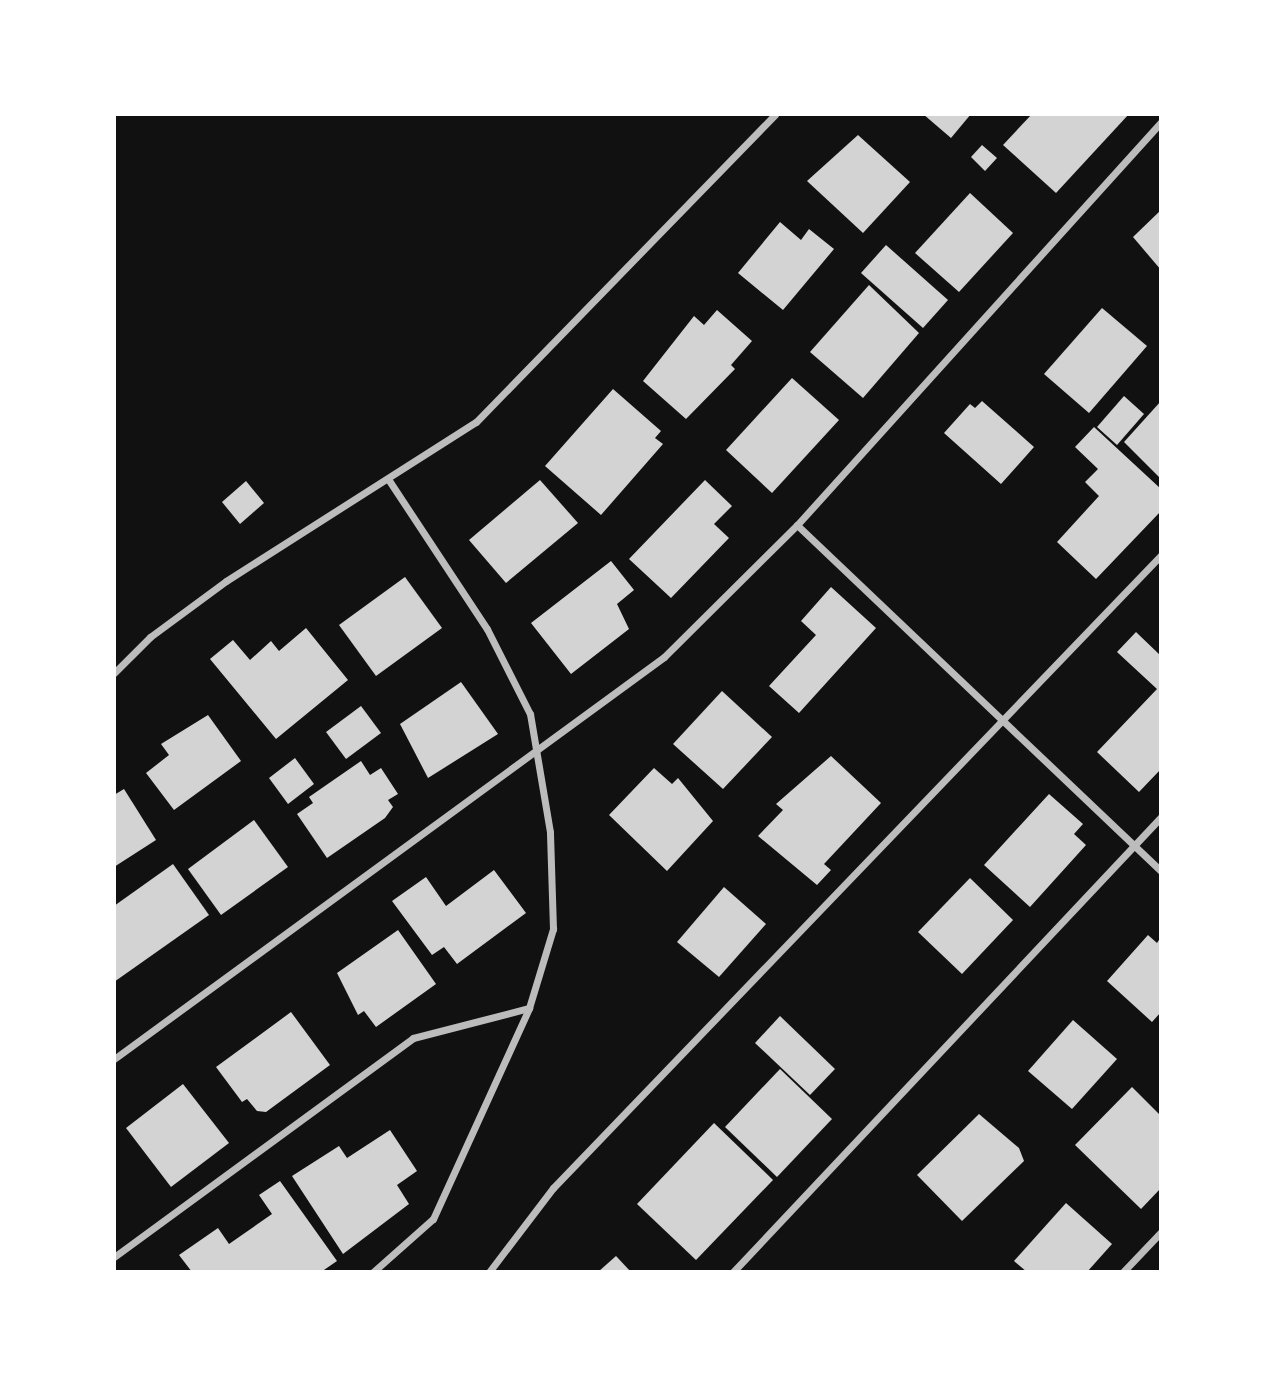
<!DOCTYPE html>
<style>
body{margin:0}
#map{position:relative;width:1275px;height:1386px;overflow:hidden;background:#111;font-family:"Sofia Sans Condensed",sans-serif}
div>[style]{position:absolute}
.building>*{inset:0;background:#d3d3d3}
.minor>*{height:7px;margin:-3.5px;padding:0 3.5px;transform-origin:3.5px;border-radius:3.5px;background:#bcbcbc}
span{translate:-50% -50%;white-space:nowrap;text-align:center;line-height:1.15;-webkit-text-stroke:5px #fff;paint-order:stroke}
.frame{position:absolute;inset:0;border:116px solid #fff;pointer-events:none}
</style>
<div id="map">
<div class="building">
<div style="clip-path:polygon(923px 114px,971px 114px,951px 138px)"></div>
<div style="clip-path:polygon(1032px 114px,1129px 114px,1056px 193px,1003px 145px)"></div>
<div style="clip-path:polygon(858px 135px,910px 182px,863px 233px,807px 181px)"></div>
<div style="clip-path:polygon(982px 145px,997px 158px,985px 171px,971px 157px)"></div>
<div style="clip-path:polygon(970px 193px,1013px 233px,959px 292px,915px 253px)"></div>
<div style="clip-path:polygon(1161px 210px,1161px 270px,1133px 237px)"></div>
<div style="clip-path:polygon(780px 222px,801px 240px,809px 229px,834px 249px,783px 310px,738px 273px)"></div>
<div style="clip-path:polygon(886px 245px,948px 300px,923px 328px,861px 273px)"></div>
<div style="clip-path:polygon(869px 285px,919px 333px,863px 398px,810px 352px)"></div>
<div style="clip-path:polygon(1102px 308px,1147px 346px,1089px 413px,1044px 374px)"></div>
<div style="clip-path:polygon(717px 310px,752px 341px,731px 365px,735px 369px,686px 419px,643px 381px,694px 316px,704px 325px)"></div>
<div style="clip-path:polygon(792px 378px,839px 420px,772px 493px,726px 450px)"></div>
<div style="clip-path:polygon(613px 389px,661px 431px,655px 438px,663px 444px,601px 515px,545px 466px)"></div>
<div style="clip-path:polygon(1124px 396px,1144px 414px,1117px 445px,1097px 427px)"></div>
<div style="clip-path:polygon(982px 401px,1034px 447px,1001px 484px,944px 433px,970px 404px,975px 408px)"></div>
<div style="clip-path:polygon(1161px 401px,1161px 479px,1124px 442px)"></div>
<div style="clip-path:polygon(1094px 427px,1161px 489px,1161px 511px,1096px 579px,1057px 542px,1099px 496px,1085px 482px,1098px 469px,1075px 447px)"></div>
<div style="clip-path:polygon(540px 480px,578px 523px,506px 583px,469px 540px)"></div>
<div style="clip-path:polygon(705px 480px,732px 506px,714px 524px,729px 538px,671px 598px,629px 559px)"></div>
<div style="clip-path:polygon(246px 481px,264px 503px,240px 524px,222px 502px)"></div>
<div style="clip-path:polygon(611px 561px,634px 590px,617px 604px,629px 629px,571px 674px,531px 623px)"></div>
<div style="clip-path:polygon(405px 577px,442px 628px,376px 676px,339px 625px)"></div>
<div style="clip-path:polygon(831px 587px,876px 628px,799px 713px,769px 686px,816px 635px,801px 621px)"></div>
<div style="clip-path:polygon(306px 628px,348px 680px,276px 739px,210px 659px,233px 640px,250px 660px,271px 641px,279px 651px)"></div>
<div style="clip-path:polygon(1136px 632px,1161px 656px,1161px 769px,1139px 792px,1097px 752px,1157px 689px,1117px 652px)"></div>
<div style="clip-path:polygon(461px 682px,498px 734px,428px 778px,400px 724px)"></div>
<div style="clip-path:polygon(722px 691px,772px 737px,723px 789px,673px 744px)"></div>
<div style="clip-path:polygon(361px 706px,381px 733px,346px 759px,326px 732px)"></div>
<div style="clip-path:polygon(208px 715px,241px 761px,174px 810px,146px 773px,169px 755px,161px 744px)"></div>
<div style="clip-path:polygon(831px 756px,881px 803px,824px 864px,831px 870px,817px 885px,758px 836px,783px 810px,776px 804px)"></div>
<div style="clip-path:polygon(295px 758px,314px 784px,288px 804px,269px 778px)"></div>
<div style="clip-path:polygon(361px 761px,370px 775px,381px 768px,398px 794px,388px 800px,393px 807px,385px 818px,327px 858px,297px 814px,313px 803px,309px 797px)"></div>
<div style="clip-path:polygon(654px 768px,672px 784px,678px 778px,713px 821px,667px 871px,609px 815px)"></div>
<div style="clip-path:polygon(124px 789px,156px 840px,114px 867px,114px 795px)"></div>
<div style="clip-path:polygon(1049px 794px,1083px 824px,1074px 834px,1086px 845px,1030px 907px,984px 865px)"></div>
<div style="clip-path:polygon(254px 820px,288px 867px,221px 915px,188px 869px)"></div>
<div style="clip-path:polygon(173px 864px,209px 915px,114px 982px,114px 906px)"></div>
<div style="clip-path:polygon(494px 870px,526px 913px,457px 964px,444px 947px,432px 955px,392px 901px,426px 877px,446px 906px)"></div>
<div style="clip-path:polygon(970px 878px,1013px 920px,962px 974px,918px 932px)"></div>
<div style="clip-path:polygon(724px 887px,766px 924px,719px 977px,677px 942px)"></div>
<div style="clip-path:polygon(398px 930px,436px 984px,376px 1027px,364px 1011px,358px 1015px,337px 973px)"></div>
<div style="clip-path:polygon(1148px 935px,1157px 943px,1161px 937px,1161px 1012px,1152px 1022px,1107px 981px)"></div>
<div style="clip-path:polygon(291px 1012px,330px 1065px,266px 1112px,257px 1111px,247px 1099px,242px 1102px,216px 1067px)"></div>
<div style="clip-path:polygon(780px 1016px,835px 1069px,810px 1095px,755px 1043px)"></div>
<div style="clip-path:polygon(1073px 1020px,1117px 1059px,1072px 1109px,1028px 1071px)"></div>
<div style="clip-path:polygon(780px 1069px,832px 1119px,777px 1177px,725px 1127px)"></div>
<div style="clip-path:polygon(183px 1084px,229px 1143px,171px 1187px,126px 1128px)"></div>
<div style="clip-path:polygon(1132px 1087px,1161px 1116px,1161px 1188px,1141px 1209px,1075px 1145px)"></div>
<div style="clip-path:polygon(979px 1114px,1019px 1148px,1024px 1161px,962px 1221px,917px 1175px)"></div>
<div style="clip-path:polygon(714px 1123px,773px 1180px,696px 1260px,637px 1204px)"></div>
<div style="clip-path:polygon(390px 1130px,417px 1171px,397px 1185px,409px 1204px,343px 1254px,292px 1176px,339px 1146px,347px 1158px)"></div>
<div style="clip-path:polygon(280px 1181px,337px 1261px,321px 1272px,192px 1272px,179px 1255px,218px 1228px,229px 1244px,272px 1214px,259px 1195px)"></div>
<div style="clip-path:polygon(1066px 1203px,1112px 1244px,1087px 1272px,1027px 1272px,1014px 1261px)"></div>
<div style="clip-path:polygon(616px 1256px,631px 1272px,598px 1272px)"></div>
</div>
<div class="minor">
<div style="left:797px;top:525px;width:502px;rotate:43.55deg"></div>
<div style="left:114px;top:673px;width:51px;rotate:-45deg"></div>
<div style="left:150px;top:637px;width:94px;rotate:-36.4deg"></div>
<div style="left:226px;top:581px;width:296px;rotate:-32.5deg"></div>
<div style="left:476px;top:422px;width:429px;rotate:-45.8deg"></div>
<div style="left:114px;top:1059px;width:681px;rotate:-36.16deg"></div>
<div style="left:664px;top:657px;width:187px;rotate:-44.8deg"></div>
<div style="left:797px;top:525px;width:543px;rotate:-47.91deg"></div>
<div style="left:114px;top:1257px;width:371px;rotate:-36.2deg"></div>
<div style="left:413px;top:1038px;width:120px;rotate:-14.5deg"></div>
<div style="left:373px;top:1272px;width:80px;rotate:-41.5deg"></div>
<div style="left:433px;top:1219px;width:232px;rotate:-65.5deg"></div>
<div style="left:529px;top:1008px;width:83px;rotate:-73.1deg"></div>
<div style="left:553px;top:929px;width:97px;rotate:-91.8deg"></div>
<div style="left:550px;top:832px;width:120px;rotate:-99.6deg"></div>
<div style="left:530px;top:714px;width:95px;rotate:-116.8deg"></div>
<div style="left:487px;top:629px;width:180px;rotate:-123.4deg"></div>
<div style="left:489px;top:1272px;width:106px;rotate:-52.7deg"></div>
<div style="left:553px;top:1188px;width:878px;rotate:-46.15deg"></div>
<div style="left:733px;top:1272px;width:625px;rotate:-46.75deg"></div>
<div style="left:1123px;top:1272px;width:55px;rotate:-46.5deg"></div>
</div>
<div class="frame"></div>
</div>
